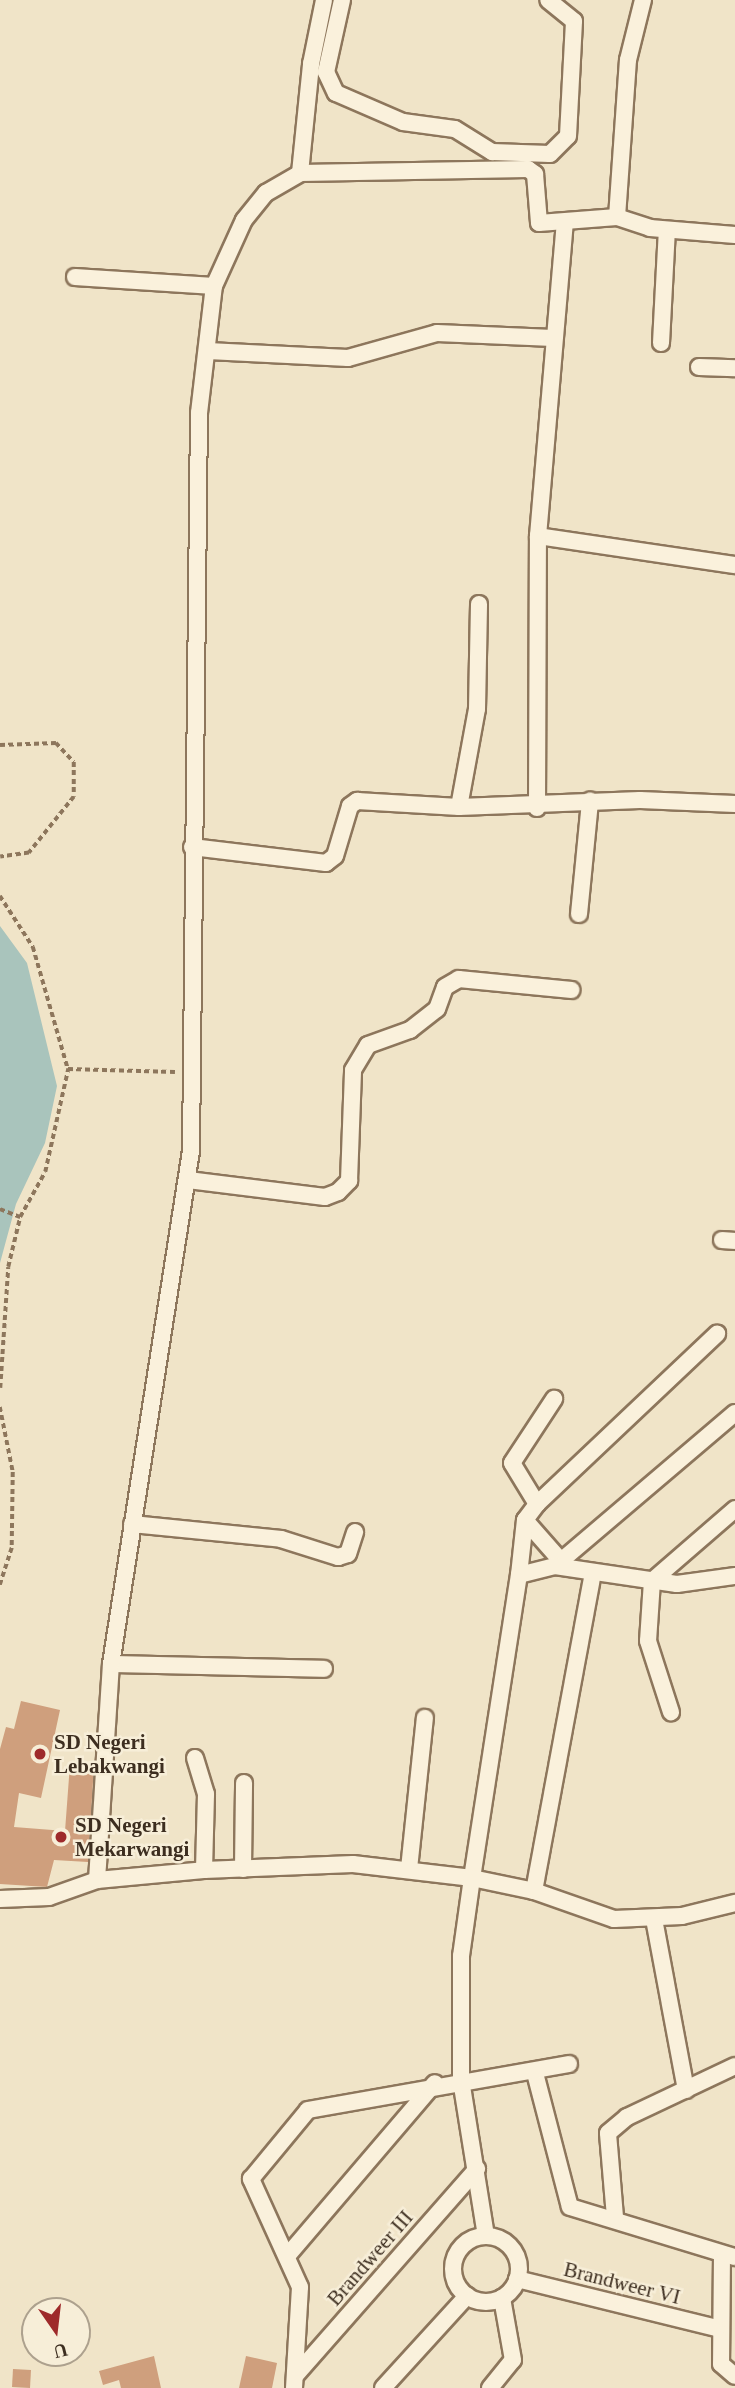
<!DOCTYPE html>
<style>
body{margin:0}
#map{position:relative;width:735px;height:2388px;overflow:hidden;background:#f0e4c8;font-family:"Times New Roman",serif}
div>[style]{position:absolute}
.water>*{inset:0;background:#a9c4bc}
.building>*{inset:0;background:#cf9f7d}
.path>*{height:3.5px;margin-top:-1.75px;transform-origin:0;background:repeating-linear-gradient(90deg,#8d765c 0 5px,transparent 0 8.5px)}
.roads{filter:drop-shadow(2px 0 #8d765c) drop-shadow(-2px 0 #8d765c) drop-shadow(0 2px #8d765c) drop-shadow(0 -2px #8d765c)}
.street>*{height:16px;margin:-8px;padding:0 8px;transform-origin:8px;border-radius:8px;background:#faf1dc}
.street>.ring{margin:-8px;padding:0;box-sizing:content-box;background:none;border:16px solid #faf1dc;border-radius:50%}
.dots>*{width:19px;height:19px;translate:-50% -50%;box-sizing:border-box;border:4px solid #f7eed8;border-radius:50%}
span{translate:-50% -50%;white-space:nowrap;text-align:center;line-height:1.15;-webkit-text-stroke:5px #f7eed8;paint-order:stroke}
.poi-label{font-size:21px;color:#3d2e20;font-weight:700}
.left{translate:0 -50%;text-align:left}
.street-label{font-size:21px;color:#3d2e20}
.north{position:absolute;left:21px;top:2297px;width:70px;height:70px;box-sizing:border-box;background:#f7eed8;border:2px solid #ada18e;border-radius:50%;rotate:166deg;font-size:19px;font-weight:700;line-height:28px;text-align:center;color:#3d2e20}
.north::after{content:'';display:block;margin:auto;width:24px;height:32px;background:#9e2a2b;clip-path:polygon(50% 0,100% 100%,50% 72%,0 100%)}
</style>
<div id="map">
<div class="water">
<div style="clip-path:polygon(0 926px,27px 963px,57px 1086px,45px 1143px,16px 1204px,0 1263px)"></div>
</div>
<div class="building">
<div style="clip-path:polygon(21px 1701px,60px 1710px,41px 1798px,19px 1793px,14px 1827px,65px 1831px,70px 1764px,94px 1766px,88px 1862px,54px 1860px,47px 1887px,0 1884px,0 1749px,6px 1727px,14px 1729px)"></div>
<div style="clip-path:polygon(154px 2356px,161px 2388px,121px 2388px,119px 2380px,103px 2385px,99px 2371px)"></div>
<div style="clip-path:polygon(246px 2356px,277px 2363px,272px 2388px,239px 2388px)"></div>
<div style="clip-path:polygon(13px 2369px,31px 2370px,30px 2388px,12px 2387px)"></div>
</div>
<div class="path">
<div style="left:0;top:745px;width:56px;rotate:-2deg"></div>
<div style="left:56px;top:743px;width:26px;rotate:47deg"></div>
<div style="left:74px;top:762px;width:35px;rotate:90deg"></div>
<div style="left:74px;top:797px;width:72px;rotate:128.8deg"></div>
<div style="left:29px;top:853px;width:29px;rotate:172deg"></div>
<div style="left:0;top:896px;width:61px;rotate:57.1deg"></div>
<div style="left:33px;top:947px;width:127px;rotate:74deg"></div>
<div style="left:0;top:1209px;width:22px;rotate:22deg"></div>
<div style="left:0;top:1388px;width:121px;rotate:-86.2deg"></div>
<div style="left:8px;top:1267px;width:51px;rotate:-76.5deg"></div>
<div style="left:20px;top:1217px;width:51px;rotate:-60.9deg"></div>
<div style="left:45px;top:1172px;width:106px;rotate:-77.4deg"></div>
<div style="left:68px;top:1069px;width:107px;rotate:1.6deg"></div>
<div style="left:0;top:1407px;width:66px;rotate:78.7deg"></div>
<div style="left:13px;top:1472px;width:76px;rotate:90.8deg"></div>
<div style="left:12px;top:1548px;width:39px;rotate:108deg"></div>
</div>
<div class="roads">
<div class="street">
<div style="left:342px;top:0;width:74px;rotate:102.5deg"></div>
<div style="left:326px;top:72px;width:23px;rotate:65deg"></div>
<div style="left:336px;top:93px;width:73px;rotate:23.4deg"></div>
<div style="left:403px;top:122px;width:52px;rotate:7.7deg"></div>
<div style="left:455px;top:129px;width:44px;rotate:31.9deg"></div>
<div style="left:492px;top:152px;width:58px;rotate:2deg"></div>
<div style="left:550px;top:154px;width:25px;rotate:-45deg"></div>
<div style="left:568px;top:136px;width:115px;rotate:-87deg"></div>
<div style="left:574px;top:21px;width:33px;rotate:-141deg"></div>
<div style="left:300px;top:173px;width:228px;rotate:-1deg"></div>
<div style="left:528px;top:169px;width:9px;rotate:36deg"></div>
<div style="left:535px;top:174px;width:49px;rotate:85.3deg"></div>
<div style="left:539px;top:223px;width:78px;rotate:-4.4deg"></div>
<div style="left:617px;top:217px;width:157px;rotate:-86deg"></div>
<div style="left:628px;top:60px;width:62px;rotate:-76deg"></div>
<div style="left:617px;top:217px;width:35px;rotate:18deg"></div>
<div style="left:650px;top:228px;width:85px;rotate:4.7deg"></div>
<div style="left:75px;top:277px;width:139px;rotate:3.7deg"></div>
<div style="left:661px;top:343px;width:113px;rotate:-87deg"></div>
<div style="left:208px;top:351px;width:140px;rotate:2.9deg"></div>
<div style="left:348px;top:358px;width:92px;rotate:-15.7deg"></div>
<div style="left:437px;top:333px;width:116px;rotate:2.5deg"></div>
<div style="left:699px;top:367px;width:36px;rotate:2deg"></div>
<div style="left:538px;top:536px;width:199px;rotate:8.4deg"></div>
<div style="left:459px;top:807px;width:100px;rotate:-79.6deg"></div>
<div style="left:477px;top:709px;width:105px;rotate:-88.9deg"></div>
<div style="left:537px;top:808px;width:272px;rotate:-89.8deg"></div>
<div style="left:538px;top:536px;width:315px;rotate:-85.1deg"></div>
<div style="left:192px;top:847px;width:135px;rotate:6.8deg"></div>
<div style="left:326px;top:863px;width:11px;rotate:-38deg"></div>
<div style="left:335px;top:856px;width:52px;rotate:-73.3deg"></div>
<div style="left:350px;top:806px;width:9px;rotate:-36deg"></div>
<div style="left:357px;top:801px;width:102px;rotate:3.4deg"></div>
<div style="left:459px;top:807px;width:181px;rotate:-2.2deg"></div>
<div style="left:640px;top:800px;width:95px;rotate:2.4deg"></div>
<div style="left:579px;top:914px;width:114px;rotate:-84.4deg"></div>
<div style="left:188px;top:1180px;width:138px;rotate:7.1deg"></div>
<div style="left:325px;top:1197px;width:14px;rotate:-21deg"></div>
<div style="left:338px;top:1192px;width:16px;rotate:-45deg"></div>
<div style="left:349px;top:1181px;width:111px;rotate:-87.9deg"></div>
<div style="left:353px;top:1070px;width:29px;rotate:-59deg"></div>
<div style="left:368px;top:1045px;width:45px;rotate:-19.7deg"></div>
<div style="left:410px;top:1030px;width:34px;rotate:-38deg"></div>
<div style="left:437px;top:1009px;width:23px;rotate:-70deg"></div>
<div style="left:445px;top:987px;width:16px;rotate:-30deg"></div>
<div style="left:459px;top:979px;width:113px;rotate:5.6deg"></div>
<div style="left:722px;top:1240px;width:13px;rotate:4deg"></div>
<div style="left:537px;top:1504px;width:48px;rotate:-121.4deg"></div>
<div style="left:512px;top:1463px;width:77px;rotate:-56.7deg"></div>
<div style="left:525px;top:1520px;width:55px;rotate:48.7deg"></div>
<div style="left:132px;top:1524px;width:150px;rotate:5.7deg"></div>
<div style="left:281px;top:1539px;width:60px;rotate:17.5deg"></div>
<div style="left:338px;top:1557px;width:10px;rotate:-17deg"></div>
<div style="left:348px;top:1554px;width:23px;rotate:-72deg"></div>
<div style="left:555px;top:1566px;width:236px;rotate:-40.4deg"></div>
<div style="left:519px;top:1575px;width:55px;rotate:-83.8deg"></div>
<div style="left:525px;top:1520px;width:20px;rotate:-53deg"></div>
<div style="left:537px;top:1504px;width:248px;rotate:-43.4deg"></div>
<div style="left:652px;top:1581px;width:60px;rotate:93.8deg"></div>
<div style="left:648px;top:1641px;width:75px;rotate:72.1deg"></div>
<div style="left:652px;top:1581px;width:110px;rotate:-40.9deg"></div>
<div style="left:111px;top:1664px;width:213px;rotate:1.3deg"></div>
<div style="left:195px;top:1758px;width:38px;rotate:73deg"></div>
<div style="left:206px;top:1794px;width:76px;rotate:91.5deg"></div>
<div style="left:243px;top:1869px;width:86px;rotate:-89.3deg"></div>
<div style="left:409px;top:1869px;width:152px;rotate:-84deg"></div>
<div style="left:97px;top:1880px;width:216px;rotate:-86.3deg"></div>
<div style="left:111px;top:1664px;width:519px;rotate:-81.14deg"></div>
<div style="left:191px;top:1151px;width:738px;rotate:-89.38deg"></div>
<div style="left:199px;top:413px;width:128px;rotate:-83.3deg"></div>
<div style="left:214px;top:286px;width:72px;rotate:-65.6deg"></div>
<div style="left:244px;top:220px;width:35px;rotate:-51deg"></div>
<div style="left:266px;top:193px;width:39px;rotate:-30deg"></div>
<div style="left:300px;top:173px;width:110px;rotate:-84.2deg"></div>
<div style="left:311px;top:64px;width:65px;rotate:-78.5deg"></div>
<div style="left:534px;top:1891px;width:323px;rotate:-79.5deg"></div>
<div style="left:0;top:1899px;width:49px;rotate:-2.3deg"></div>
<div style="left:49px;top:1897px;width:51px;rotate:-19.5deg"></div>
<div style="left:97px;top:1880px;width:107px;rotate:-5.3deg"></div>
<div style="left:204px;top:1870px;width:149px;rotate:-2.3deg"></div>
<div style="left:353px;top:1864px;width:120px;rotate:6.7deg"></div>
<div style="left:472px;top:1878px;width:307px;rotate:-81.2deg"></div>
<div style="left:519px;top:1575px;width:37px;rotate:-14deg"></div>
<div style="left:555px;top:1566px;width:123px;rotate:8.4deg"></div>
<div style="left:677px;top:1584px;width:59px;rotate:-7.9deg"></div>
<div style="left:654px;top:1919px;width:174px;rotate:79.4deg"></div>
<div style="left:535px;top:2073px;width:138px;rotate:75.4deg"></div>
<div style="left:570px;top:2207px;width:172px;rotate:16.9deg"></div>
<div style="left:615px;top:2217px;width:84px;rotate:-94.8deg"></div>
<div style="left:608px;top:2133px;width:25px;rotate:-40deg"></div>
<div style="left:627px;top:2117px;width:119px;rotate:-25.3deg"></div>
<div style="left:486px;top:2236px;width:158px;rotate:-99.1deg"></div>
<div style="left:461px;top:2080px;width:124px;rotate:-90deg"></div>
<div style="left:461px;top:1956px;width:79px;rotate:-82deg"></div>
<div style="left:472px;top:1878px;width:63px;rotate:11.8deg"></div>
<div style="left:534px;top:1891px;width:85px;rotate:19.3deg"></div>
<div style="left:614px;top:1919px;width:68px;rotate:-2.5deg"></div>
<div style="left:682px;top:1916px;width:55px;rotate:-13.8deg"></div>
<div class="ring" style="left:453px;top:2236px;width:50px;height:50px"></div>
<div style="left:722px;top:2254px;width:110px;rotate:90.5deg"></div>
<div style="left:721px;top:2364px;width:18px;rotate:41deg"></div>
<div style="left:288px;top:2255px;width:226px;rotate:-49.5deg"></div>
<div style="left:517px;top:2279px;width:206px;rotate:13.8deg"></div>
<div style="left:295px;top:2376px;width:276px;rotate:-48.7deg"></div>
<div style="left:294px;top:2388px;width:101px;rotate:-86.6deg"></div>
<div style="left:300px;top:2287px;width:119px;rotate:-114.4deg"></div>
<div style="left:251px;top:2179px;width:89px;rotate:-50.4deg"></div>
<div style="left:308px;top:2110px;width:265px;rotate:-10deg"></div>
<div style="left:383px;top:2388px;width:125px;rotate:-47.6deg"></div>
<div style="left:490px;top:2388px;width:36px;rotate:-51deg"></div>
<div style="left:513px;top:2360px;width:63px;rotate:-100.1deg"></div>
</div>
</div>
<div class="dots">
<div style="left:40px;top:1754px;background:#9e2a2b"></div>
<div style="left:61px;top:1837px;background:#9e2a2b"></div>
</div>
<div class="poi-label">
<span class="left" style="left:54px;top:1754px">SD Negeri<br>Lebakwangi</span>
<span class="left" style="left:75px;top:1837px">SD Negeri<br>Mekarwangi</span>
</div>
<div class="street-label">
<span style="left:370px;top:2258px;rotate:-49deg">Brandweer III</span>
<span style="left:622px;top:2283px;rotate:14deg">Brandweer VI</span>
</div>
<div class="north">U</div>
</div>
